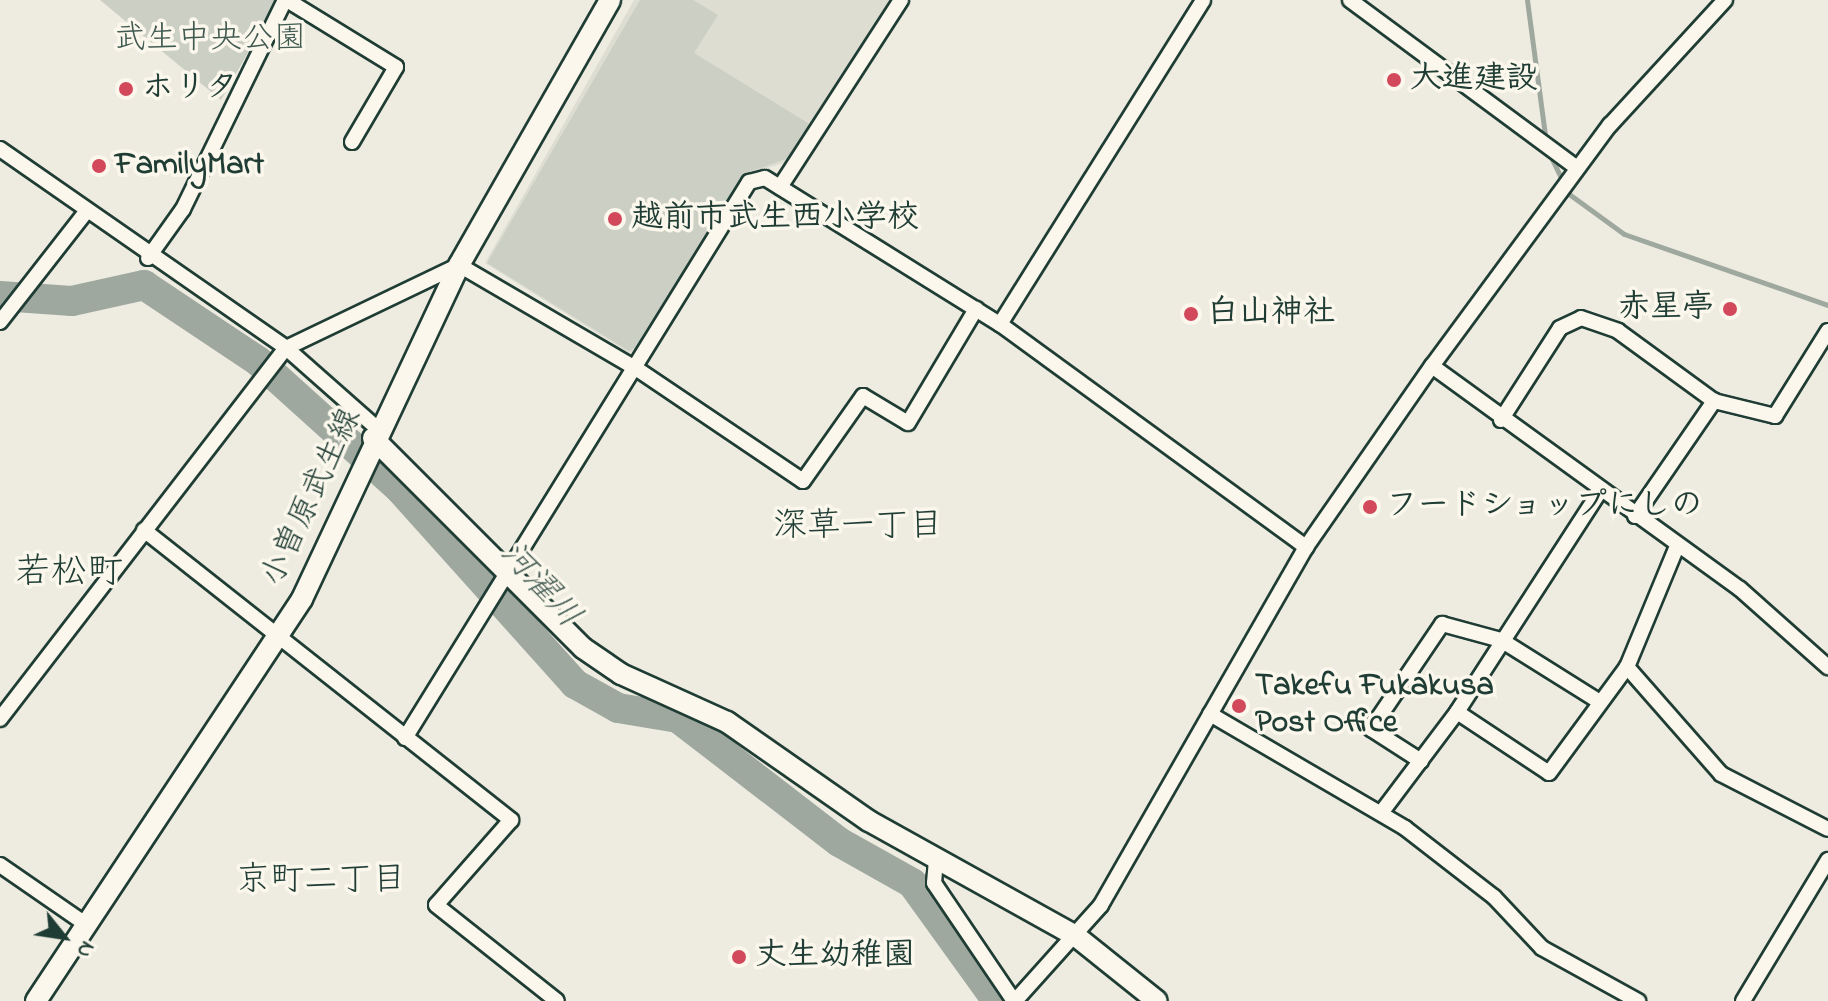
<!DOCTYPE html>
<meta charset="utf-8">
<style>
body{margin:0}
#map{position:relative;width:1828px;height:1001px;overflow:hidden;background:#eeece1;font-family:"Indie Flower","Klee One",sans-serif}
div>[style]{position:absolute}
.built>*{inset:0;background:#ddddd2}
.green>*{inset:0;background:#cbcfc4}
.stream>*{height:5px;margin:-2.5px;padding:0 2.5px;transform-origin:2.5px;border-radius:2.5px;background:#9fa89f}
.river>*{height:30px;margin:-15px;padding:0 15px;transform-origin:15px;border-radius:15px;background:#9fa89f}
.roads{filter:drop-shadow(2px 0 #1f3d34) drop-shadow(-2px 0 #1f3d34) drop-shadow(0 2px #1f3d34) drop-shadow(0 -2px #1f3d34)}
.street>*{height:14px;margin:-7px;padding:0 7px;transform-origin:7px;border-radius:7px;background:#fbf7ec}
.secondary>*{height:20px;margin:-10px;padding:0 10px;transform-origin:10px;border-radius:10px;background:#fbf7ec}
.dots>*{width:22px;height:22px;translate:-50% -50%;box-sizing:border-box;border:4px solid #fbf7ec;border-radius:50%}
span{translate:-50% -50%;white-space:nowrap;text-align:center;line-height:1.15;-webkit-text-stroke:7px #fbf7ec;paint-order:stroke}
.park-label{font-size:32px;color:#415a51}
.poi-label{font-size:32px;color:#1f3d34;font-weight:700}
.left{translate:0 -50%;text-align:left}
.right{translate:-100% -50%;text-align:right}
.street-label{font-size:32px;color:#1f3d34}
.neighbourhood-label{font-size:34px;color:#1f3d34}
.water-label{font-size:34px;color:#455d54;font-style:italic}
.quarter-label{font-size:36px;color:#1f3d34}
.north{position:absolute;left:24px;top:897px;width:80px;height:80px;-webkit-text-stroke:6px #fbf7ec;paint-order:stroke;rotate:120deg;font-size:22px;font-weight:700;line-height:32px;text-align:center;color:#1f3d34}
.north::after{content:'';display:block;margin:auto;width:28px;height:36px;background:#1f3d34;clip-path:polygon(50% 0,100% 100%,50% 72%,0 100%)}
</style>
<div id="map">
<div class="built">
<div style="clip-path:polygon(634px 0,895px 0,791px 161px,746px 174px,641px 350px,629px 353px,485px 263px)"></div>
</div>
<div class="green">
<div style="clip-path:polygon(100px 0,278px 0,221px 100px)"></div>
<div style="clip-path:polygon(640px 0,693px 0,718px 15px,694px 53px,811px 125px,789px 158px,746px 173px,643px 344px,629px 351px,487px 263px)"></div>
</div>
<div class="stream">
<div style="left:1527px;top:0;width:143px;rotate:82.4deg"></div>
<div style="left:1548px;top:151px;width:48px;rotate:64deg"></div>
<div style="left:1569px;top:194px;width:68px;rotate:36deg"></div>
<div style="left:1624px;top:234px;width:216px;rotate:19.2deg"></div>
</div>
<div class="river">
<div style="left:0;top:296px;width:72px;rotate:4deg"></div>
<div style="left:72px;top:301px;width:74px;rotate:-12.5deg"></div>
<div style="left:144px;top:285px;width:137px;rotate:33.7deg"></div>
<div style="left:258px;top:361px;width:191px;rotate:42deg"></div>
<div style="left:400px;top:489px;width:262px;rotate:48.1deg"></div>
<div style="left:575px;top:684px;width:49px;rotate:29.2deg"></div>
<div style="left:618px;top:708px;width:61px;rotate:9.5deg"></div>
<div style="left:678px;top:718px;width:203px;rotate:37.6deg"></div>
<div style="left:839px;top:842px;width:84px;rotate:29.3deg"></div>
<div style="left:912px;top:883px;width:145px;rotate:54.2deg"></div>
</div>
<div class="roads">
<div class="street">
<div style="left:287px;top:0;width:128px;rotate:31.6deg"></div>
<div style="left:396px;top:67px;width:87px;rotate:120.4deg"></div>
<div style="left:1350px;top:0;width:282px;rotate:36.5deg"></div>
<div style="left:0;top:149px;width:348px;rotate:34.8deg"></div>
<div style="left:286px;top:348px;width:123px;rotate:41.4deg"></div>
<div style="left:780px;top:187px;width:223px;rotate:-57.1deg"></div>
<div style="left:148px;top:258px;width:60px;rotate:-54.5deg"></div>
<div style="left:183px;top:209px;width:233px;rotate:-64deg"></div>
<div style="left:0;top:322px;width:140px;rotate:-52deg"></div>
<div style="left:1000px;top:324px;width:382px;rotate:-57.9deg"></div>
<div style="left:1432px;top:366px;width:380px;rotate:35.9deg"></div>
<div style="left:1740px;top:589px;width:118px;rotate:41.6deg"></div>
<div style="left:1501px;top:420px;width:109px;rotate:-57.3deg"></div>
<div style="left:1560px;top:328px;width:23px;rotate:-25deg"></div>
<div style="left:1581px;top:318px;width:39px;rotate:19deg"></div>
<div style="left:1618px;top:331px;width:119px;rotate:36.1deg"></div>
<div style="left:1635px;top:516px;width:140px;rotate:-55.5deg"></div>
<div style="left:1714px;top:401px;width:63px;rotate:13.8deg"></div>
<div style="left:1775px;top:416px;width:100px;rotate:-58.1deg"></div>
<div style="left:144px;top:530px;width:468px;rotate:38.3deg"></div>
<div style="left:511px;top:820px;width:113px;rotate:131.4deg"></div>
<div style="left:436px;top:905px;width:154px;rotate:38.4deg"></div>
<div style="left:1627px;top:667px;width:142px;rotate:48.7deg"></div>
<div style="left:1721px;top:774px;width:120px;rotate:27.2deg"></div>
<div style="left:1457px;top:712px;width:110px;rotate:33.5deg"></div>
<div style="left:1549px;top:773px;width:132px;rotate:-53.7deg"></div>
<div style="left:1627px;top:667px;width:131px;rotate:-67.5deg"></div>
<div style="left:1210px;top:714px;width:226px;rotate:30.3deg"></div>
<div style="left:1405px;top:828px;width:113px;rotate:37.8deg"></div>
<div style="left:1494px;top:897px;width:70px;rotate:46.7deg"></div>
<div style="left:1542px;top:948px;width:110px;rotate:28.9deg"></div>
<div style="left:0;top:719px;width:468px;rotate:-52.4deg"></div>
<div style="left:286px;top:348px;width:192px;rotate:-25.6deg"></div>
<div style="left:459px;top:265px;width:206px;rotate:30.3deg"></div>
<div style="left:637px;top:369px;width:200px;rotate:34deg"></div>
<div style="left:803px;top:481px;width:104px;rotate:-54.8deg"></div>
<div style="left:863px;top:396px;width:52px;rotate:31deg"></div>
<div style="left:908px;top:423px;width:133px;rotate:-59.2deg"></div>
<div style="left:405px;top:738px;width:654px;rotate:-58.25deg"></div>
<div style="left:749px;top:182px;width:16px;rotate:-14deg"></div>
<div style="left:765px;top:178px;width:277px;rotate:31.9deg"></div>
<div style="left:1000px;top:324px;width:379px;rotate:36.1deg"></div>
<div style="left:1421px;top:761px;width:59px;rotate:-147.4deg"></div>
<div style="left:1371px;top:729px;width:127px;rotate:-55.9deg"></div>
<div style="left:1442px;top:624px;width:61px;rotate:15.2deg"></div>
<div style="left:1501px;top:640px;width:117px;rotate:32.1deg"></div>
<div style="left:1381px;top:813px;width:126px;rotate:-53deg"></div>
<div style="left:1457px;top:712px;width:263px;rotate:-57.1deg"></div>
<div style="left:936px;top:860px;width:23px;rotate:95deg"></div>
<div style="left:934px;top:883px;width:143px;rotate:55.9deg"></div>
<div style="left:0;top:865px;width:106px;rotate:34.6deg"></div>
<div style="left:1015px;top:1001px;width:129px;rotate:-48.1deg"></div>
<div style="left:1101px;top:905px;width:413px;rotate:-60.2deg"></div>
<div style="left:1306px;top:547px;width:221px;rotate:-55.2deg"></div>
<div style="left:1432px;top:366px;width:300px;rotate:-53.6deg"></div>
<div style="left:1610px;top:125px;width:170px;rotate:-47.4deg"></div>
<div style="left:1743px;top:1001px;width:165px;rotate:-58.9deg"></div>
</div>
<div class="secondary">
<div style="left:373px;top:438px;width:297px;rotate:45deg"></div>
<div style="left:583px;top:648px;width:46px;rotate:34.4deg"></div>
<div style="left:621px;top:674px;width:116px;rotate:24.4deg"></div>
<div style="left:727px;top:722px;width:173px;rotate:34.9deg"></div>
<div style="left:869px;top:821px;width:238px;rotate:29.1deg"></div>
<div style="left:1077px;top:937px;width:102px;rotate:38.7deg"></div>
<div style="left:36px;top:1001px;width:482px;rotate:-56.5deg"></div>
<div style="left:302px;top:599px;width:369px;rotate:-64.8deg"></div>
<div style="left:459px;top:265px;width:305px;rotate:-60.3deg"></div>
</div>
</div>
<div class="dots">
<div style="left:1394px;top:80px;background:#d1495b"></div>
<div style="left:126px;top:89px;background:#d1495b"></div>
<div style="left:99px;top:166px;background:#d1495b"></div>
<div style="left:615px;top:219px;background:#d1495b"></div>
<div style="left:1730px;top:309px;background:#d1495b"></div>
<div style="left:1191px;top:314px;background:#d1495b"></div>
<div style="left:1370px;top:507px;background:#d1495b"></div>
<div style="left:1239px;top:706px;background:#d1495b"></div>
<div style="left:739px;top:957px;background:#d1495b"></div>
</div>
<div class="park-label">
<span style="left:210px;top:40px">武生中央公園</span>
</div>
<div class="poi-label">
<span class="left" style="left:1410px;top:80px">大進建設</span>
<span class="left" style="left:142px;top:89px">ホリタ</span>
<span class="left" style="left:115px;top:166px">FamilyMart</span>
<span class="left" style="left:631px;top:219px">越前市武生西小学校</span>
<span class="right" style="left:1714px;top:309px">赤星亭</span>
<span class="left" style="left:1207px;top:314px">白山神社</span>
<span class="left" style="left:1386px;top:507px">フードショップにしの</span>
<span class="left" style="left:1255px;top:706px">Takefu Fukakusa<br>Post Office</span>
<span class="left" style="left:755px;top:957px">丈生幼稚園</span>
</div>
<div class="street-label">
<span style="left:313px;top:498px;rotate:-65deg">小曽原武生線</span>
</div>
<div class="neighbourhood-label">
<span style="left:858px;top:528px">深草一丁目</span>
<span style="left:321px;top:882px">京町二丁目</span>
</div>
<div class="water-label">
<span style="left:539px;top:586px;rotate:48deg">河濯川</span>
</div>
<div class="quarter-label">
<span style="left:69px;top:574px">若松町</span>
</div>
<div class="north">N</div>
</div>
